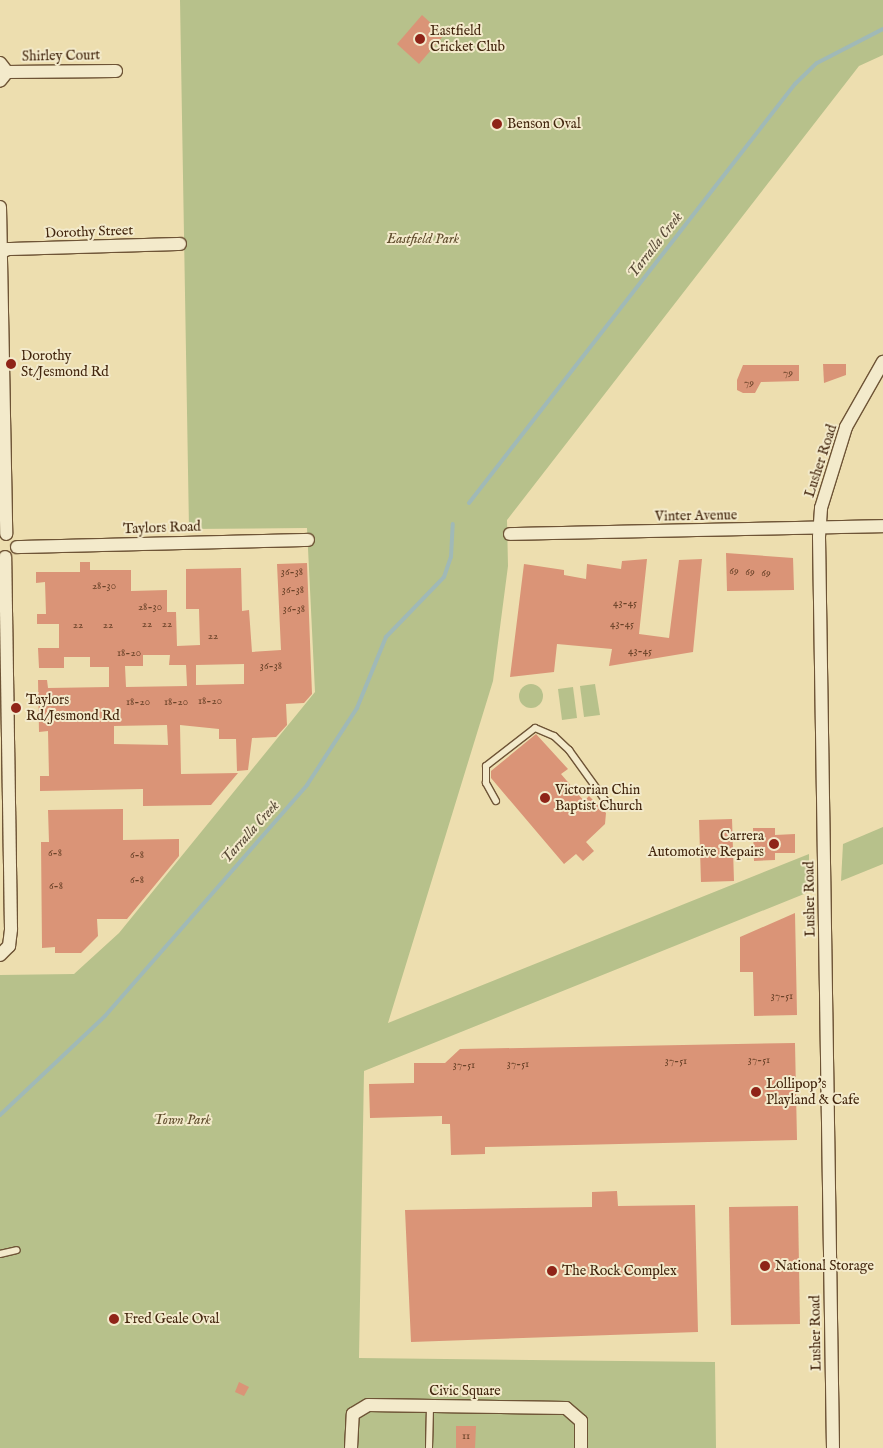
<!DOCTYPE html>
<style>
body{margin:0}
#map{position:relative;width:883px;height:1448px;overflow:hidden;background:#eddeaf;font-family:"IM FELL English",serif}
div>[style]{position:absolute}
.green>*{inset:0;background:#b7c18b}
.round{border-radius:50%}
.stream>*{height:4px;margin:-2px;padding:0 2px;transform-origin:2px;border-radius:2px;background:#a0b9b7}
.building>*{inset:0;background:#da9477}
.roads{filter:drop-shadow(1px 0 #6e5436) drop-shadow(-1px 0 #6e5436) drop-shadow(0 1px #6e5436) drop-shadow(0 -1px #6e5436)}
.service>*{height:6px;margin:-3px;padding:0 3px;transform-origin:3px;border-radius:3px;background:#f3eacb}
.minor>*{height:12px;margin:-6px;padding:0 6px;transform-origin:6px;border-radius:6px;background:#f3eacb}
.dots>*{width:14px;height:14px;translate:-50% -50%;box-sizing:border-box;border:2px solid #f3eacb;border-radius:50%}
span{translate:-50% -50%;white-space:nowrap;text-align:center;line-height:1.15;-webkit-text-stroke:4px #f3eacb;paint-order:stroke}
.number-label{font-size:11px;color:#694228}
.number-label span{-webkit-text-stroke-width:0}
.poi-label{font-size:14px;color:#43260e}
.left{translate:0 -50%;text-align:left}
.right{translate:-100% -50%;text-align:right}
.street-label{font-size:14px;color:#43260e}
.park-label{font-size:14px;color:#604d2d;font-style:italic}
.water-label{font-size:15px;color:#5a4b38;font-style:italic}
</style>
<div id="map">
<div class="green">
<div style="clip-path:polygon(180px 0,883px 0,883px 55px,859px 66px,507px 520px,508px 566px,493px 681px,388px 1023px,809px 854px,809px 892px,364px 1071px,359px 1358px,715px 1362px,716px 1448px,0 1448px,0 975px,74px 974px,119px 933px,315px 692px,307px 528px,189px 529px)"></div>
<div class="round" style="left:519px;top:684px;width:24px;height:24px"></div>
<div style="clip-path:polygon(595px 684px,600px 715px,584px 717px,580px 686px)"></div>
<div style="clip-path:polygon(573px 687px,577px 718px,562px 720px,558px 689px)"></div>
<div style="clip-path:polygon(883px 827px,883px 864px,841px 881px,843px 844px)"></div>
</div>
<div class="stream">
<div style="left:469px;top:503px;width:531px;rotate:-52.12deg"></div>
<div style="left:795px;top:84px;width:30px;rotate:-44deg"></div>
<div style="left:817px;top:63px;width:74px;rotate:-27.3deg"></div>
<div style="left:0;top:1115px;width:144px;rotate:-43.3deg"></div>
<div style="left:105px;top:1016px;width:307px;rotate:-48.8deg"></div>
<div style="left:307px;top:785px;width:92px;rotate:-57deg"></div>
<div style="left:357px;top:708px;width:77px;rotate:-67.8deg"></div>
<div style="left:386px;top:637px;width:83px;rotate:-46deg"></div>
<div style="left:444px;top:577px;width:21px;rotate:-71deg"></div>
<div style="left:451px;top:557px;width:33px;rotate:-87deg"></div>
</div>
<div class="building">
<div style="clip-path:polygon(422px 15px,444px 35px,419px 64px,397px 44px)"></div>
<div style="clip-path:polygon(823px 364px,846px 364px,846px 375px,824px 383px)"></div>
<div style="clip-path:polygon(743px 365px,799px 365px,799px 381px,761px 382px,755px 393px,743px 393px,737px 390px,737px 380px)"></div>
<div style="clip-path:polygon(726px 553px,793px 558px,794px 590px,727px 591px)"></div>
<div style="clip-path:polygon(647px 559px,639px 634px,669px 638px,679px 560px,702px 559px,693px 652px,609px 666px,612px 649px,557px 644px,554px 672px,510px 677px,524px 564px,564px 570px,564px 575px,586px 579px,587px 564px,621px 569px,622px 561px)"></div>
<div style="clip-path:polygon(evenodd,80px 562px,90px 562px,90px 570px,131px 570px,131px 591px,167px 590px,167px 612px,176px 612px,177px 646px,200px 645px,199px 609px,186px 609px,186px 569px,241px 568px,242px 611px,249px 610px,252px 652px,281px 650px,277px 564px,307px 563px,312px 694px,304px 703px,286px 704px,287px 725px,276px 737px,252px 738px,248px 770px,237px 771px,236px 739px,219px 739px,219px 729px,180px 725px,181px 774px,238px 773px,211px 805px,143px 806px,143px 789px,40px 791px,40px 776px,49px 776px,48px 731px,39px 732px,38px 680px,47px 680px,48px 688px,109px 687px,109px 667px,90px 667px,90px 657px,64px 657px,64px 668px,39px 668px,38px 648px,59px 648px,59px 624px,37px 624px,37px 614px,46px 614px,45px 582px,36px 583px,36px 572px,80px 572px,80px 562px,143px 655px,170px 655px,169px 665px,186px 665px,187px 686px,126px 687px,125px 666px,143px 666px,143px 655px,80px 562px,244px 664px,244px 684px,196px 685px,196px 665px,244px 664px,80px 562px,167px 725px,168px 745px,114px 744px,114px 726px,167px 725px)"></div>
<div style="clip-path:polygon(536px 734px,568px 769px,561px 774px,584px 801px,589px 796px,606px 813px,605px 824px,586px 842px,594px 851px,583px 861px,576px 854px,564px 864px,491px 778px,491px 771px)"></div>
<div style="clip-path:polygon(123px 809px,123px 840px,179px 839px,179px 856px,127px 919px,97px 919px,98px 936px,81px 953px,55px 953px,55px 947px,42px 948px,41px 842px,49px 842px,48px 810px)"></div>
<div style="clip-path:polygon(732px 819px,734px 881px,701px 882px,699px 820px)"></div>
<div style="clip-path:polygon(753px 828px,775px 828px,775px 835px,795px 834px,795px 853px,775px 853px,775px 860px,754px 861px)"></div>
<div style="clip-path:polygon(795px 913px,797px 1015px,754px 1016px,753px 972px,740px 972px,740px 937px)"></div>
<div style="clip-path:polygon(795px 1043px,797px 1140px,485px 1147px,485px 1154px,451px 1155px,450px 1124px,442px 1124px,442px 1116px,370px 1118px,369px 1084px,414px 1083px,414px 1063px,445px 1063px,460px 1049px)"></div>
<div style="clip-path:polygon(617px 1191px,618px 1206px,695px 1205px,698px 1332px,411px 1342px,405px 1210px,592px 1207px,592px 1192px)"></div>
<div style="clip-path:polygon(798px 1206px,800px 1324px,731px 1325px,729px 1207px)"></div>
<div style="clip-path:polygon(239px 1382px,249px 1387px,244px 1396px,235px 1392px)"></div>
<div style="clip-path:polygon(456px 1426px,476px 1426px,475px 1448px,456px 1448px)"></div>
</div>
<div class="roads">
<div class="service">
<div style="left:496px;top:801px;width:21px;rotate:-119deg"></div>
<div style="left:486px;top:783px;width:17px;rotate:-90deg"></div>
<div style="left:486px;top:766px;width:62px;rotate:-37.8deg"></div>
<div style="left:535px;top:728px;width:21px;rotate:23deg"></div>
<div style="left:554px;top:736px;width:21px;rotate:43deg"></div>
<div style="left:569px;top:750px;width:70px;rotate:54.3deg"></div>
<div style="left:0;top:1254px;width:17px;rotate:-13deg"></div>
<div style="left:429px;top:1448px;width:42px;rotate:-88.6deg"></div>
</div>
<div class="minor">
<div style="left:0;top:63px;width:11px;rotate:52deg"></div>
<div style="left:7px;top:72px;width:11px;rotate:128deg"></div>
<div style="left:7px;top:72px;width:109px;rotate:-0.5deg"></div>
<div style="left:0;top:207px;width:327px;rotate:88.9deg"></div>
<div style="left:0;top:253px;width:9px;rotate:-27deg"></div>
<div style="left:8px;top:249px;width:172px;rotate:-1.7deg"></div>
<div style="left:510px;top:534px;width:373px;rotate:-1.2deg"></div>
<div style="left:17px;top:547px;width:291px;rotate:-1.4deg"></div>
<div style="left:0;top:955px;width:13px;rotate:-45deg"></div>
<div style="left:9px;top:946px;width:17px;rotate:-83deg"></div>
<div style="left:11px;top:929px;width:372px;rotate:-90.9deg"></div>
<div style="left:351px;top:1448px;width:34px;rotate:-87deg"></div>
<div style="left:353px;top:1414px;width:17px;rotate:-31deg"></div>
<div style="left:368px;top:1405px;width:198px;rotate:0.9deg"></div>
<div style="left:566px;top:1408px;width:20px;rotate:41deg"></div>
<div style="left:581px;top:1421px;width:27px;rotate:90deg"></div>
<div style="left:833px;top:1448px;width:911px;rotate:-90.88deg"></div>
<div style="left:819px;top:537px;width:29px;rotate:-86deg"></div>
<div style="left:821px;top:508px;width:85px;rotate:-72.8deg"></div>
<div style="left:846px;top:427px;width:75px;rotate:-60.4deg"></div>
</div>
</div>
<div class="dots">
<div style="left:420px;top:39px;background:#8f2418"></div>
<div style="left:497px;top:124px;background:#8f2418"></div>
<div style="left:11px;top:364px;background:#8f2418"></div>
<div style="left:16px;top:708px;background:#8f2418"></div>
<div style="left:545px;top:798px;background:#8f2418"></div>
<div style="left:774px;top:844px;background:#8f2418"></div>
<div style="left:756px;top:1092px;background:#8f2418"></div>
<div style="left:765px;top:1266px;background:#8f2418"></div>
<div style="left:552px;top:1271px;background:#8f2418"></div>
<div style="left:114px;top:1319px;background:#8f2418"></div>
</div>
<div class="number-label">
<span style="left:788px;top:373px">79</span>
<span style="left:749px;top:383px">79</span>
<span style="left:734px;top:571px">69</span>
<span style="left:292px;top:572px">36-38</span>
<span style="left:750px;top:572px">69</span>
<span style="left:766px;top:573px">69</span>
<span style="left:104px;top:586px">28-30</span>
<span style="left:293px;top:590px">36-38</span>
<span style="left:625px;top:603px">43-45</span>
<span style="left:150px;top:607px">28-30</span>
<span style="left:294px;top:609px">36-38</span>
<span style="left:147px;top:624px">22</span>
<span style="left:167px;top:624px">22</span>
<span style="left:622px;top:624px">43-45</span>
<span style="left:78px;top:625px">22</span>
<span style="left:108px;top:625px">22</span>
<span style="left:213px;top:636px">22</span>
<span style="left:640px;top:651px">43-45</span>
<span style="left:129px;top:653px">18-20</span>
<span style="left:271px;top:666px">36-38</span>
<span style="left:210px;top:701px">18-20</span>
<span style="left:138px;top:702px">18-20</span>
<span style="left:176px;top:702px">18-20</span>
<span style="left:55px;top:853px">6-8</span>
<span style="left:137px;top:855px">6-8</span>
<span style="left:137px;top:880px">6-8</span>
<span style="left:56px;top:886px">6-8</span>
<span style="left:782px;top:996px">37-51</span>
<span style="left:759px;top:1060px">37-51</span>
<span style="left:676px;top:1061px">37-51</span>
<span style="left:518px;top:1064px">37-51</span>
<span style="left:464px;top:1065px">37-51</span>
<span style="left:466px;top:1436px">11</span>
</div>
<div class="poi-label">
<span class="left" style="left:430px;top:39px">Eastfield<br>Cricket Club</span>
<span class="left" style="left:507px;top:124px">Benson Oval</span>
<span class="left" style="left:21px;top:364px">Dorothy<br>St/Jesmond Rd</span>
<span class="left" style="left:26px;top:708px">Taylors<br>Rd/Jesmond Rd</span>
<span class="left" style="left:555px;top:798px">Victorian Chin<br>Baptist Church</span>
<span class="right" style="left:764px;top:844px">Carrera<br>Automotive Repairs</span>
<span class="left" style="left:766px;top:1092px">Lollipop's<br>Playland &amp; Cafe</span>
<span class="left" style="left:775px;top:1266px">National Storage</span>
<span class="left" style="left:562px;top:1271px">The Rock Complex</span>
<span class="left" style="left:124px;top:1319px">Fred Geale Oval</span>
</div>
<div class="street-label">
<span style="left:61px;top:56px;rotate:-1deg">Shirley Court</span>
<span style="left:89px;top:232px;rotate:-2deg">Dorothy Street</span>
<span style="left:821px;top:461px;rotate:-72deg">Lusher Road</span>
<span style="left:696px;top:516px;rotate:-1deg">Vinter Avenue</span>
<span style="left:162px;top:528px;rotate:-2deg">Taylors Road</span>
<span style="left:810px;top:899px;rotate:-91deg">Lusher Road</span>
<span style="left:816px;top:1333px;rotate:-91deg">Lusher Road</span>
<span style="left:465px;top:1391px">Civic Square</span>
</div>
<div class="park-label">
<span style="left:423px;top:239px">Eastfield Park</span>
<span style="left:182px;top:1120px">Town Park</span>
</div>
<div class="water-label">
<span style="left:655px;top:245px;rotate:-52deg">Tarralla Creek</span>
<span style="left:250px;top:832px;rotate:-48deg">Tarralla Creek</span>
</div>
</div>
